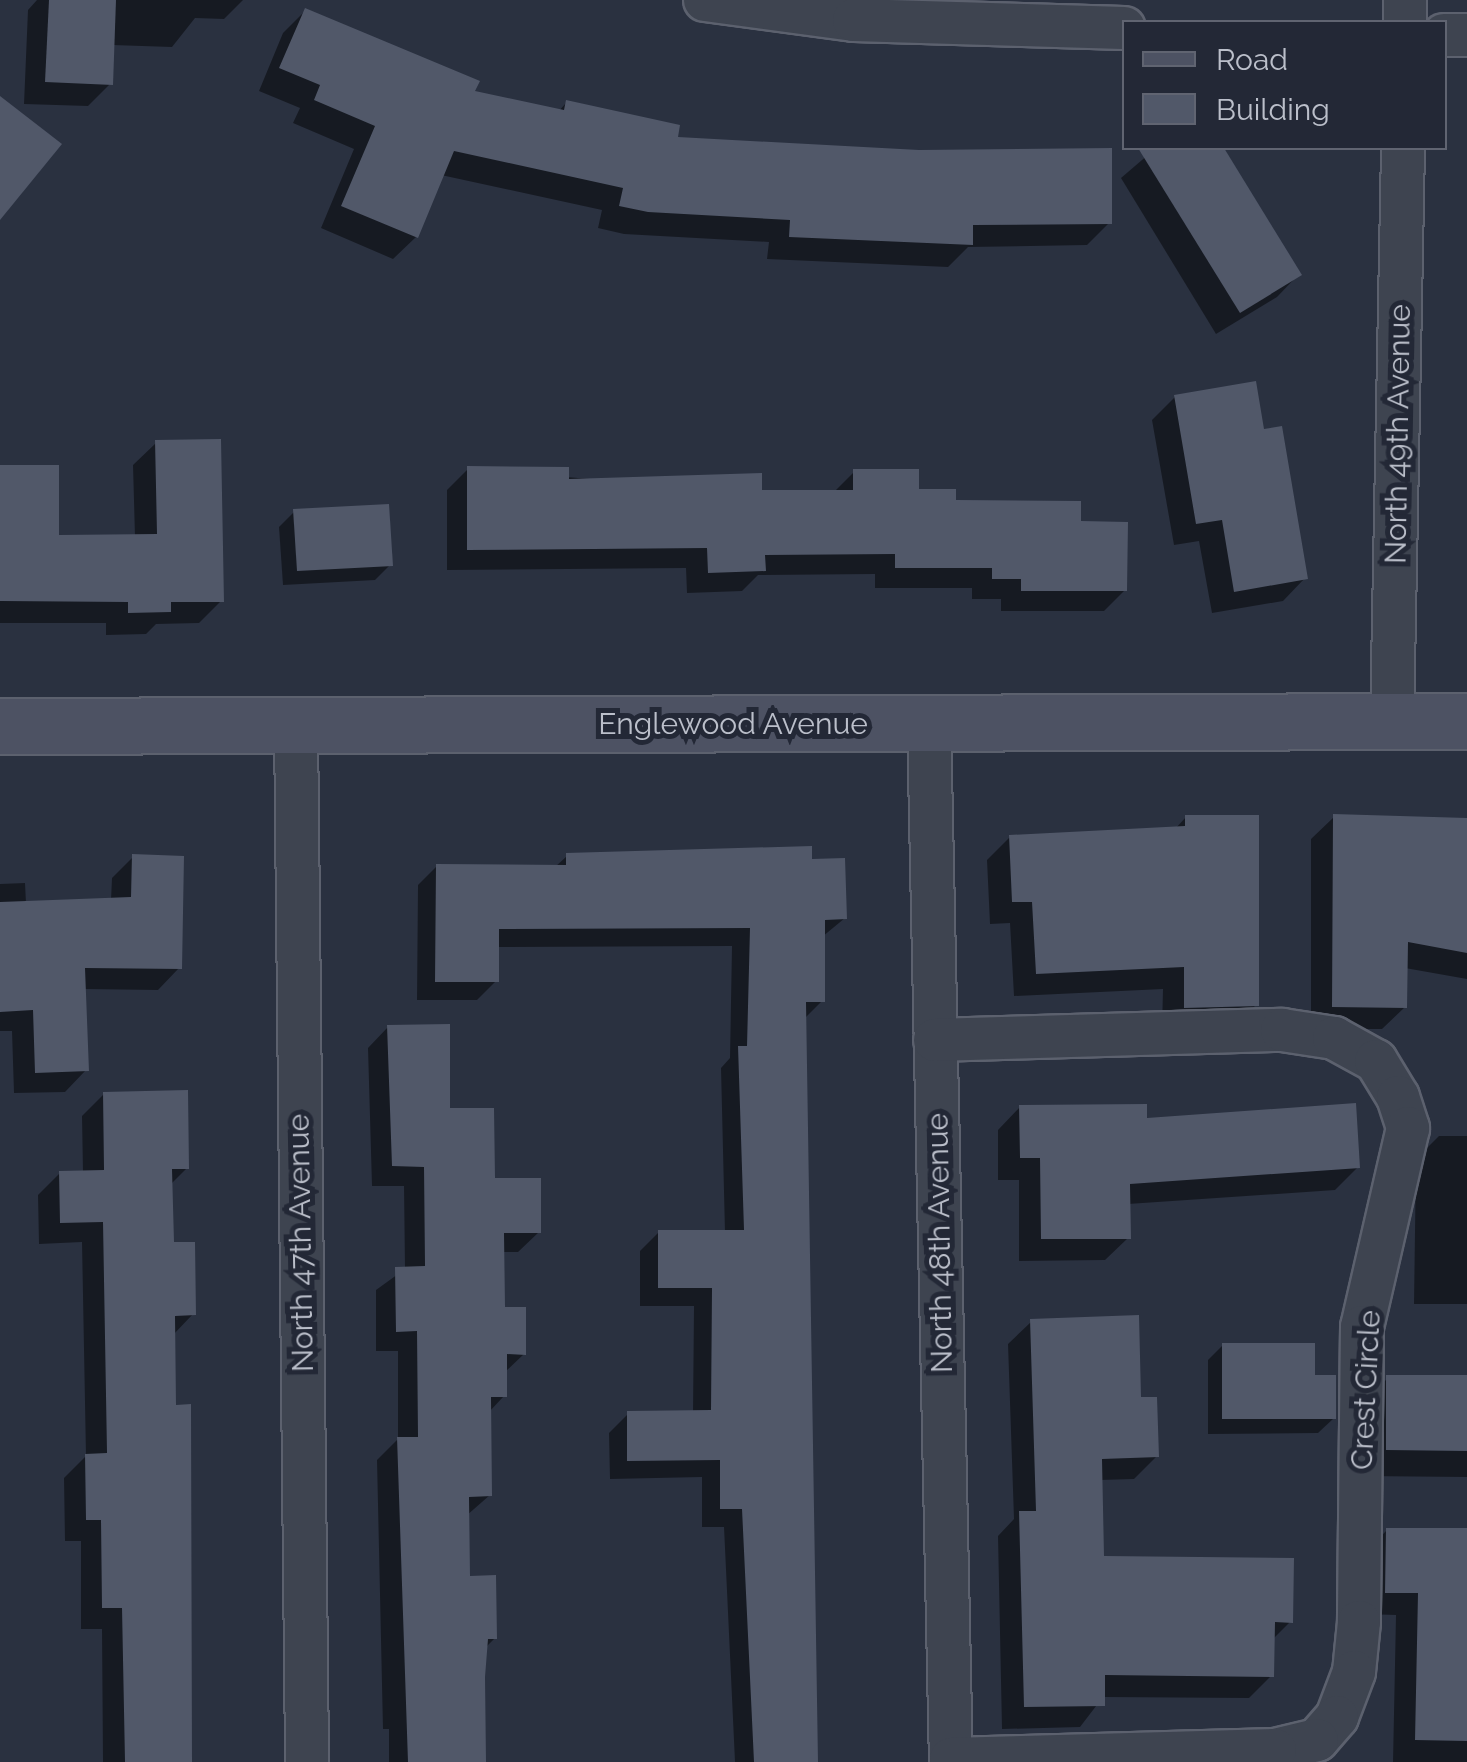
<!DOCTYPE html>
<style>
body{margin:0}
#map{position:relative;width:1467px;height:1762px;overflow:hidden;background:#2a3140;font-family:Raleway,sans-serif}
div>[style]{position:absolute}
.shadow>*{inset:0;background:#0007}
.building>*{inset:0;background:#515869}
.roads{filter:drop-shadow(2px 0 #5c616e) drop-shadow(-2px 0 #5c616e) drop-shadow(0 2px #5c616e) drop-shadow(0 -2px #5c616e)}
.street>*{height:42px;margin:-21px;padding:0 21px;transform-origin:21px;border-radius:21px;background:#3e4450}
.secondary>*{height:55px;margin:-27.5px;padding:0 27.5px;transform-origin:27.5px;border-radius:27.5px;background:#4d5263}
span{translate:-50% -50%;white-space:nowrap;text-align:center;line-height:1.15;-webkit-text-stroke:10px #232836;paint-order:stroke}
.street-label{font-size:30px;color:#bbbfca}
.legend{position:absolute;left:1122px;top:20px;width:325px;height:130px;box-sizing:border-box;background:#232836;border:2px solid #606471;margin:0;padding:12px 18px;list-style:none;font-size:30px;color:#bbbfca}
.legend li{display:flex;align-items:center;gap:20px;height:50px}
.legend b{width:50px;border:2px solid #606471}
</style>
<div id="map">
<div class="shadow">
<div style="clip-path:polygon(37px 0,243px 0,224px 19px,195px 18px,172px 47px,112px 45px,110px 84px,88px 106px,24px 104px,28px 10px)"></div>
<div style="clip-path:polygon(305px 11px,472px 93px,558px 112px,566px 103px,675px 139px,1110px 222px,1087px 245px,968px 247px,948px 267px,767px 259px,769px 242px,624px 234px,598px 228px,602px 210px,441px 175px,416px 237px,393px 259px,321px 228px,354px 149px,293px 123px,300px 108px,259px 91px,283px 33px)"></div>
<div style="clip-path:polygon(1156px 148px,1221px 148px,1299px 274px,1277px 297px,1216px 334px,1121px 178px)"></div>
<div style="clip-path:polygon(1175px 397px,1262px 432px,1305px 578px,1283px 601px,1212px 613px,1199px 541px,1174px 545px,1152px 420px)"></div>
<div style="clip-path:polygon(156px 443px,222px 600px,199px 623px,156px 624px,146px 634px,106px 635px,106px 623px,0 623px,0 467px,56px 538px,135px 537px,133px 465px)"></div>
<div style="clip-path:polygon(468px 469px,760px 493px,833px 493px,854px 472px,954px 502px,1078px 524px,1125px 590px,1104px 611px,1001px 611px,1001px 599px,972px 599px,972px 588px,875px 588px,875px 574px,758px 575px,742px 591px,687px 593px,686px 568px,447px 570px,447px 490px)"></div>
<div style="clip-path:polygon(294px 512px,390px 565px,375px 580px,283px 585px,279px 527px)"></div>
<div style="clip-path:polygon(1186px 817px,1256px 1005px,1233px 1027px,1162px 1029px,1163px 989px,1014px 996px,1010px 923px,990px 924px,987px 860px,1010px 837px,1175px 829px)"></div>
<div style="clip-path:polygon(1334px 817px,1467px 820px,1467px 979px,1405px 968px,1405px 1007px,1382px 1029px,1311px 1029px,1311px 839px)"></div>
<div style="clip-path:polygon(567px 856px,809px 862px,845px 918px,822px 937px,822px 1001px,804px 1019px,814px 1762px,735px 1762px,724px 1527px,702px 1527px,702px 1477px,610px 1479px,609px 1433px,628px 1414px,693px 1413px,694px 1306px,640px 1306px,640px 1251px,659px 1232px,725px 1233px,721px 1068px,730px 1058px,732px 946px,496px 947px,496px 981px,477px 1000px,417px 1000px,418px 885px,437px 866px,555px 867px)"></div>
<div style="clip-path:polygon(133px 857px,179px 968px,158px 990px,83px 989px,86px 1070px,65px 1092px,14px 1093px,12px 1031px,0 1031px,0 884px,25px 883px,26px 903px,111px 900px,112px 878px)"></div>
<div style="clip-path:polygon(388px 1027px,493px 1181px,539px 1232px,518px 1252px,502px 1252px,502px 1310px,524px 1354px,504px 1373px,504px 1396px,489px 1412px,490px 1495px,466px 1516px,467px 1578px,495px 1638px,485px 1648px,483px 1762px,389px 1762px,389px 1729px,383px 1729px,377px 1460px,398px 1439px,398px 1351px,376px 1351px,376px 1290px,405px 1269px,404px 1186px,372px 1186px,368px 1048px)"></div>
<div style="clip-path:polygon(104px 1094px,187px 1168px,170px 1185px,171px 1245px,193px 1314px,173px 1335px,189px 1762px,103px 1762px,102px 1629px,81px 1629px,81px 1541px,65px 1541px,64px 1478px,86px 1456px,82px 1242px,39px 1244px,38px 1195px,60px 1173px,83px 1173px,82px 1116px)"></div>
<div style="clip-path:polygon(1020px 1107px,1145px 1120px,1358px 1167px,1335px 1190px,1128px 1204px,1128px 1238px,1105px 1260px,1019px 1261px,1019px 1180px,998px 1180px,998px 1130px)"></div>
<div style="clip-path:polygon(1439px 1136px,1467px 1136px,1467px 1304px,1414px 1304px,1416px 1159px)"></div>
<div style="clip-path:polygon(1031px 1322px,1139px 1400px,1157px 1456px,1134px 1479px,1100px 1480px,1101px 1559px,1290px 1622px,1272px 1640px,1271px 1676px,1249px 1698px,1103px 1697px,1080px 1727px,1002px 1729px,998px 1536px,1014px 1519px,1008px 1344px)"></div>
<div style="clip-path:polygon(1223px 1345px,1312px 1378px,1334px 1418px,1318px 1433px,1208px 1434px,1208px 1360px)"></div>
<div style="clip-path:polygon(1388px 1378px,1467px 1378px,1467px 1477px,1360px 1476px,1361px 1404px)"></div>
<div style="clip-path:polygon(1387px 1530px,1467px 1531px,1467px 1762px,1393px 1762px,1396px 1615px,1364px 1614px,1365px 1553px)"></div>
</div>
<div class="building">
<div style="clip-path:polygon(49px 0,116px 0,113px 85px,45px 82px)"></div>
<div style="clip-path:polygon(305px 8px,480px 81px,475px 91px,564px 110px,566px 100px,680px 125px,678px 137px,919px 150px,1112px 148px,1112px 224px,973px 225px,973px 245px,789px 237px,790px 220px,648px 212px,619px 206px,623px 188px,454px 151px,418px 238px,341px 206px,375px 126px,314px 100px,320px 85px,279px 68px)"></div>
<div style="clip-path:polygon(0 96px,62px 144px,0 220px)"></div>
<div style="clip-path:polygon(1138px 148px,1224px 148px,1302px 275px,1240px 313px)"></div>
<div style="clip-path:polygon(1256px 381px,1264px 429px,1282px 426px,1308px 579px,1234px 592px,1222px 520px,1196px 524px,1174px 395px)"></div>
<div style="clip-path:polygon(221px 439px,224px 602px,171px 602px,171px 612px,128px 613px,128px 602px,0 601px,0 465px,59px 465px,59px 535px,157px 534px,155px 440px)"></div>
<div style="clip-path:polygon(467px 466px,569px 467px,569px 479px,762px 473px,762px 490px,853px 490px,853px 469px,919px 469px,919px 489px,956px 489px,956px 500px,1081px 501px,1081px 521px,1128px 522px,1127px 591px,1021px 591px,1021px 579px,992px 579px,992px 568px,895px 568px,895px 554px,765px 555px,766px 571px,708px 573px,707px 548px,467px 550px)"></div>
<div style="clip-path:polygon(389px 504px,393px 566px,297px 571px,293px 509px)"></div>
<div style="clip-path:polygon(1333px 814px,1467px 818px,1467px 953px,1408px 942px,1407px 1008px,1332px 1007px)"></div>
<div style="clip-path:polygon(1185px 815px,1259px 815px,1259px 1006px,1184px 1008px,1184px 967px,1036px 974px,1032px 902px,1012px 902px,1009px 835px,1185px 826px)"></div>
<div style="clip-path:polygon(812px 846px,812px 859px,845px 858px,847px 919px,825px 920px,825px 1002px,806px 1002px,818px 1762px,754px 1762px,742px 1509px,720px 1509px,720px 1460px,627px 1461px,627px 1411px,711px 1410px,712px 1288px,658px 1288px,658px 1230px,744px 1230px,738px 1046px,747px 1046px,750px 928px,499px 929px,499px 982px,435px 982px,436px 864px,566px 865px,566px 853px)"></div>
<div style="clip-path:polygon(132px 854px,184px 856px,182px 969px,85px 968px,89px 1071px,35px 1073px,33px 1010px,0 1012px,0 902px,131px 897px)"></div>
<div style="clip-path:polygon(450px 1024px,450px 1108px,494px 1108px,495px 1178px,541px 1178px,541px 1233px,504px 1233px,505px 1307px,526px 1307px,526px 1355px,507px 1354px,507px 1397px,491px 1397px,492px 1496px,469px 1497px,470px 1576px,496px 1575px,497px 1639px,488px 1639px,485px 1677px,486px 1762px,408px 1762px,397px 1437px,418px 1437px,417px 1331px,396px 1332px,395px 1267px,425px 1266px,424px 1167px,392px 1166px,387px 1025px)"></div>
<div style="clip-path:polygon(188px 1090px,189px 1169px,172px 1169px,174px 1242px,195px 1242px,196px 1315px,175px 1316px,176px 1405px,191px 1404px,192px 1762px,125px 1762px,122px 1608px,102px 1608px,101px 1520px,86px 1520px,85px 1454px,107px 1453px,103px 1222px,60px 1223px,59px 1171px,104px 1170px,103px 1092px)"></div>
<div style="clip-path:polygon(1356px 1103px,1360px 1168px,1130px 1184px,1131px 1239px,1041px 1239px,1040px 1158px,1020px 1158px,1019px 1105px,1147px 1104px,1147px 1118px)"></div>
<div style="clip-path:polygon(1139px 1315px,1141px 1397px,1157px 1397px,1159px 1457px,1102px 1459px,1104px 1556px,1294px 1558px,1293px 1623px,1275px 1622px,1274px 1677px,1105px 1675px,1105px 1706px,1024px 1707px,1019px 1511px,1036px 1511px,1030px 1319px)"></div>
<div style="clip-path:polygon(1222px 1343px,1315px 1343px,1315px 1375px,1336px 1375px,1336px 1419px,1222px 1419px)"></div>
<div style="clip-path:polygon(1386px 1375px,1467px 1375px,1467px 1451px,1386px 1450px)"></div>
<div style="clip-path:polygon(1386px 1528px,1467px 1528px,1467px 1741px,1415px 1740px,1418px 1593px,1385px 1593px)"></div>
</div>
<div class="roads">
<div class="street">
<div style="left:705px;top:0;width:150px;rotate:7.6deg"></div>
<div style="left:854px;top:20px;width:270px;rotate:1.7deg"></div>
<div style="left:1405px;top:22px;width:22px;rotate:-90deg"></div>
<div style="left:1444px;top:35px;width:23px"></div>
<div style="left:1392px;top:721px;width:573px;rotate:-88.9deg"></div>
<div style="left:929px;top:723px;width:1039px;rotate:88.79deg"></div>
<div style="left:296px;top:724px;width:1038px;rotate:89.39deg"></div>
<div style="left:935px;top:1040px;width:347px;rotate:-1.7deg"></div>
<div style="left:1282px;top:1030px;width:53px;rotate:8.7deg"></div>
<div style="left:1334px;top:1038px;width:48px;rotate:28.7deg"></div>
<div style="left:1376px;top:1061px;width:42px;rotate:58.6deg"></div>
<div style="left:1398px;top:1097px;width:33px;rotate:72deg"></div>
<div style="left:1408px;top:1128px;width:204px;rotate:103deg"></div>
<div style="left:1362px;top:1327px;width:295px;rotate:90.6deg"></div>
<div style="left:1359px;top:1622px;width:50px;rotate:95.7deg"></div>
<div style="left:1354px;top:1672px;width:48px;rotate:110.7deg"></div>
<div style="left:1337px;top:1717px;width:30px;rotate:131deg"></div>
<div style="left:1317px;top:1740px;width:43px;rotate:166.6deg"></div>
<div style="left:1275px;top:1750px;width:324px;rotate:178.4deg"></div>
</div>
<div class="secondary">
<div style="left:0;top:726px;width:1467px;rotate:-0.2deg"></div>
</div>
</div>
<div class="street-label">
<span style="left:1398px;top:434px;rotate:-89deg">North 49th Avenue</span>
<span style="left:733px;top:724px">Englewood Avenue</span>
<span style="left:301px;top:1243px;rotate:-91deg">North 47th Avenue</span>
<span style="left:940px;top:1243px;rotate:-91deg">North 48th Avenue</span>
<span style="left:1366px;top:1390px;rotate:-87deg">Crest Circle</span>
</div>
<ul class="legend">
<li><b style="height:12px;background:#4d5263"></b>Road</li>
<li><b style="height:28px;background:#515869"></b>Building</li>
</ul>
</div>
